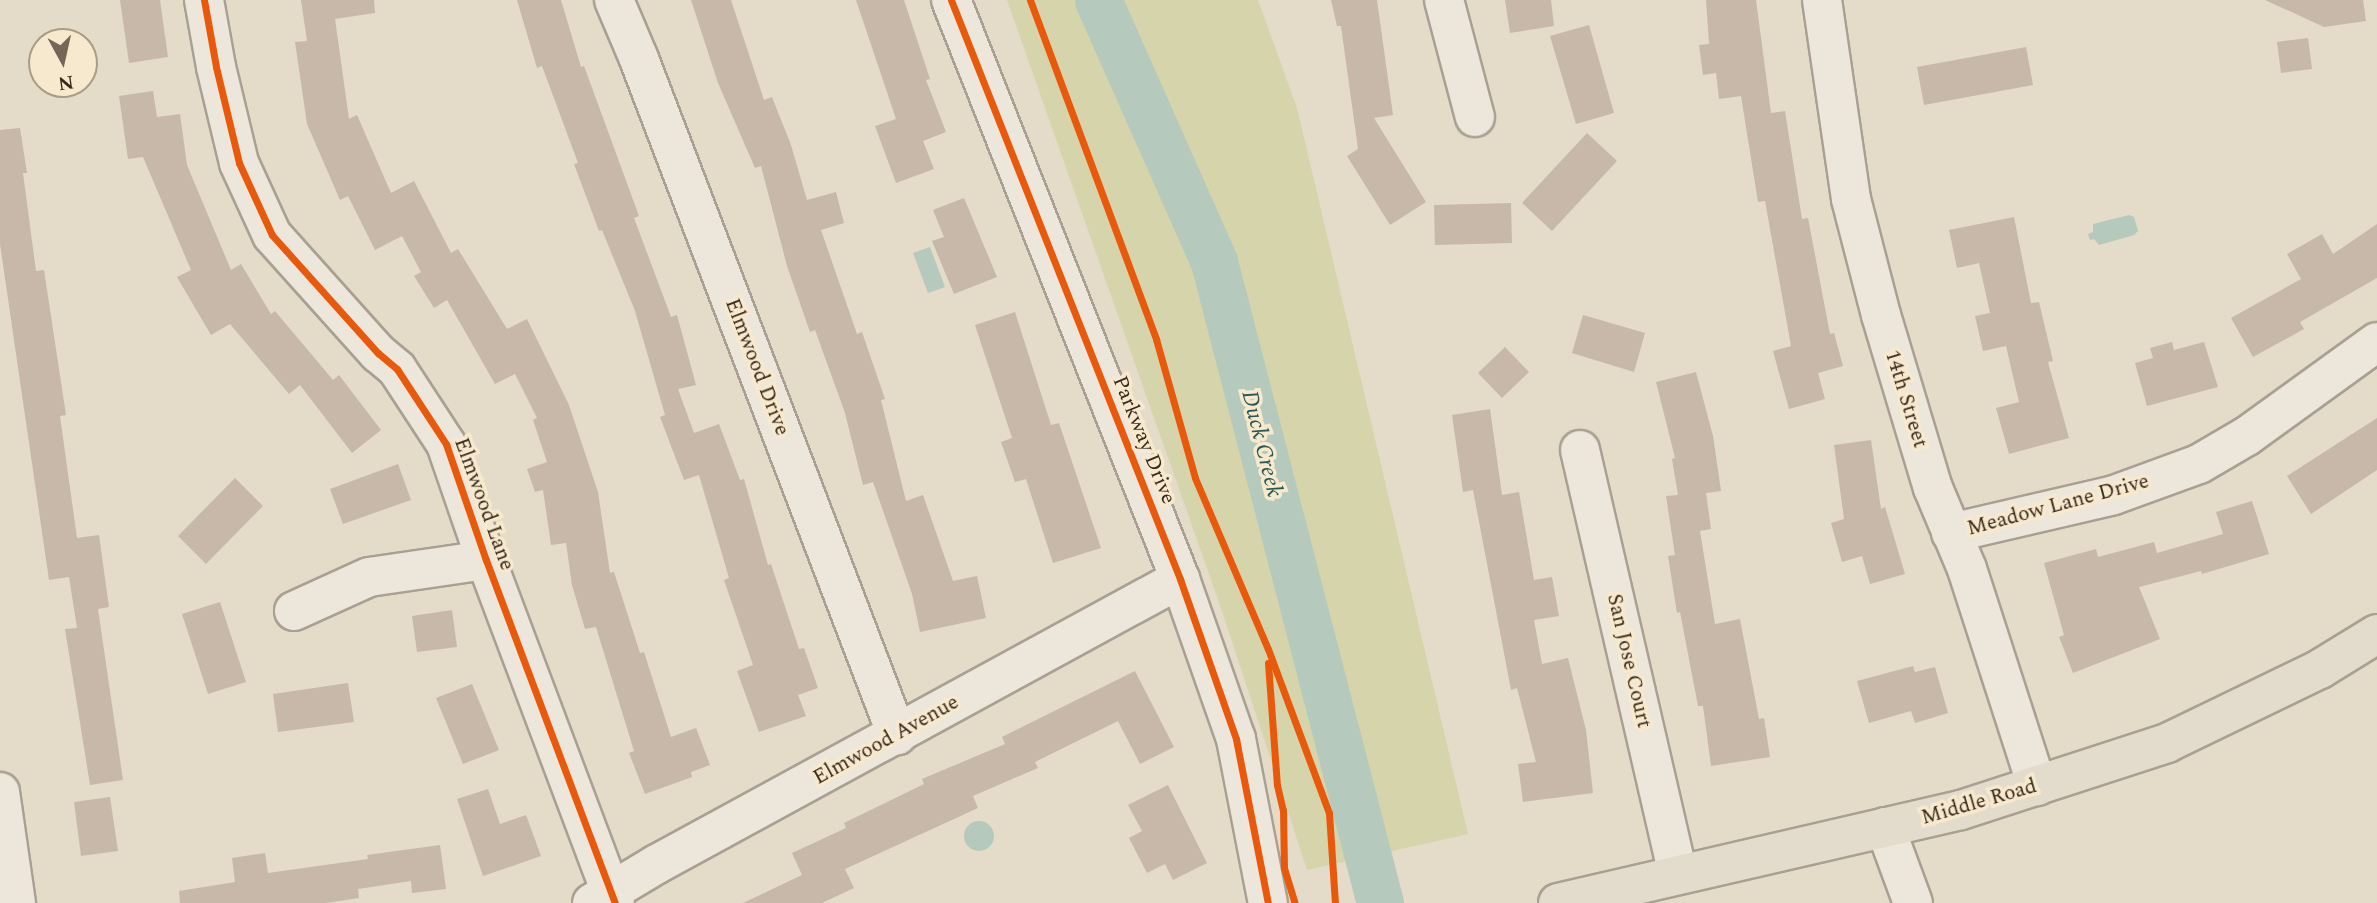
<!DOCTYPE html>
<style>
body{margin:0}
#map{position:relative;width:2377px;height:903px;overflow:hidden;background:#e4dbc9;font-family:Spectral,serif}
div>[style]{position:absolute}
.green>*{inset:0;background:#d5d4aa}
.water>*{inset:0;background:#b5c9bc}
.round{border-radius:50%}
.river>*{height:47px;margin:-23.5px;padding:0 23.5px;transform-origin:23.5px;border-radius:23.5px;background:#b5c9bc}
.building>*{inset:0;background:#c8b8aa}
.roads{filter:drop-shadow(2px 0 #a9a093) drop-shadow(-2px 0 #a9a093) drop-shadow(0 2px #a9a093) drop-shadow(0 -2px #a9a093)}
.minor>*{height:38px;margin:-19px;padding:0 19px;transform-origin:19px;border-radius:19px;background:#ece6db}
.major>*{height:38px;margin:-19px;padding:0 19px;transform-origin:19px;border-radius:19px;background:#e3dbcc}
.cycleway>*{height:7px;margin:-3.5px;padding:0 3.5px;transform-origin:3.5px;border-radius:3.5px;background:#e8590c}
span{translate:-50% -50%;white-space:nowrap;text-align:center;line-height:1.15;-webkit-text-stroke:7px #f7e9cd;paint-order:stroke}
.street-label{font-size:21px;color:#37281b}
.water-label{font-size:23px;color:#295753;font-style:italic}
.north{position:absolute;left:28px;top:28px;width:70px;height:70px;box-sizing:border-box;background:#f7e9cd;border:2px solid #aa9c86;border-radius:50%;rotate:172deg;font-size:19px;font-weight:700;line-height:28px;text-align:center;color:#37281b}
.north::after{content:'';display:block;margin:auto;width:24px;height:32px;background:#746758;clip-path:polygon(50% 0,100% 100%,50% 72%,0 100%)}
</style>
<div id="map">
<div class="green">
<div style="clip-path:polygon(1007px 0,1258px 0,1297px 108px,1468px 834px,1307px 870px,1222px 611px)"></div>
</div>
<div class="water">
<div style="clip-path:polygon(2129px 215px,2134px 217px,2138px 231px,2134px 235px,2099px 245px,2094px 239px,2090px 240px,2088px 234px,2093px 232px,2093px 224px)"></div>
<div style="clip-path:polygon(930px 247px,945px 287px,928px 293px,913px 253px)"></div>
<div class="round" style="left:964px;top:821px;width:30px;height:30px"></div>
</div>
<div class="river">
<div style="left:1098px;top:0;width:287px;rotate:66.1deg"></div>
<div style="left:1214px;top:262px;width:662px;rotate:75.48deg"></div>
</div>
<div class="building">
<div style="clip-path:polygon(120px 0,160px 0,168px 57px,129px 63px)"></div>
<div style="clip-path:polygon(301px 0,374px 0,375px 13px,335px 19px,349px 119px,357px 115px,391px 193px,414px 181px,451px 253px,458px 249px,507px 329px,527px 319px,569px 405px,598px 492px,610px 573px,614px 572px,640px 653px,644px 652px,671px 737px,696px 728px,710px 765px,691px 772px,692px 777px,645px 794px,629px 753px,634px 751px,596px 627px,585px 629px,572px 585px,566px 543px,551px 545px,543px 490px,535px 492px,527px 469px,547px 462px,533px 420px,537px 418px,515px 374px,495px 384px,447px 300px,434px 308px,414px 276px,421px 272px,402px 236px,375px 250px,348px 196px,340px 200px,307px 124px,295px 42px,307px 41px)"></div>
<div style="clip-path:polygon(517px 0,561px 0,581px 67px,584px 66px,639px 216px,634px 218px,671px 317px,677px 315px,696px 385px,678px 389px,694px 433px,719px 424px,740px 480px,744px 479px,768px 565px,771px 564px,799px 649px,804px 648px,818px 688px,798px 695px,806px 716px,759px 732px,737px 671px,753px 665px,724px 580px,729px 578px,699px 475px,684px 480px,660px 417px,665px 415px,635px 311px,602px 230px,599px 231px,574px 164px,578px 163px,542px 66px,537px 68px)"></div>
<div style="clip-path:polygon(691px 0,731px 0,764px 100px,772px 97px,791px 145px,807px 200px,836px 192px,844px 223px,821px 230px,857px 334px,862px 332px,885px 399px,881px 400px,906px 501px,923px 495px,953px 581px,977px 576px,986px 618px,920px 632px,912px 594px,873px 482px,863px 485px,845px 413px,815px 330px,810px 332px,787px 266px,761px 166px,755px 168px,718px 83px)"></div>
<div style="clip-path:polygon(856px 0,904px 0,930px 79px,926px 80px,946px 132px,923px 141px,934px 169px,896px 183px,875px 126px,896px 119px)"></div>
<div style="clip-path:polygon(1331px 0,1377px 0,1393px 115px,1374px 118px,1426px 202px,1390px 225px,1347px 156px,1358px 149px,1341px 26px,1337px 26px)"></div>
<div style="clip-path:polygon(1505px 0,1551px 0,1554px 26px,1510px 33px)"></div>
<div style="clip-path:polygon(1706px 0,1756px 0,1771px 113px,1785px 111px,1802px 219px,1808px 218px,1830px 334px,1834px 333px,1843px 366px,1818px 373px,1825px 399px,1789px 409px,1773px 351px,1791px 346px,1765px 201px,1758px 202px,1741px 96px,1719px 99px,1716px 73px,1703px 75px,1699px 45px,1709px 44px)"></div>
<div style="clip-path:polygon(2265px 0,2363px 0,2366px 21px,2324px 27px)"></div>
<div style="clip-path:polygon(1589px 25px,1614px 113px,1576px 124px,1550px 36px)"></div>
<div style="clip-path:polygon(2308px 38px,2312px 69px,2281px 73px,2277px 42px)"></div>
<div style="clip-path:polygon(2026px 47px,2033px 85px,1924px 105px,1917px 67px)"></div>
<div style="clip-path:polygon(153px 91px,157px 117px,180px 114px,187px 165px,231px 270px,241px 264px,271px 314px,275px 311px,333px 380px,339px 375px,381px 430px,352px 453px,300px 385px,289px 394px,230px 324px,211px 335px,177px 277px,191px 270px,143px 157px,128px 159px,119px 96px)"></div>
<div style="clip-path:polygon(20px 128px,27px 173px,23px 173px,36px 271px,44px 270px,66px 415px,60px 416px,77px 538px,99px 535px,109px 607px,98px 609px,123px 780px,90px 785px,65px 629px,77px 628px,69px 577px,49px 580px,0 244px,0 130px)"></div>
<div style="clip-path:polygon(1587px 133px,1617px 161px,1552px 231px,1522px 203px)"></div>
<div style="clip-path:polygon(964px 198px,997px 277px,954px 294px,932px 241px,944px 237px,933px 210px)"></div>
<div style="clip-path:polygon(1511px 203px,1512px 243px,1435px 245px,1434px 205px)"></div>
<div style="clip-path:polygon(2014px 217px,2031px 303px,2039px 302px,2053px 361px,2048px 362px,2069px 438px,2009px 454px,1996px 408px,2019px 402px,2006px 346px,1983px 351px,1975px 316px,1990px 313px,1979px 263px,1957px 268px,1949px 230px)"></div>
<div style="clip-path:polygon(2377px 224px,2377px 278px,2300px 322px,2304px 329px,2253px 357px,2231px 318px,2301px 279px,2287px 254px,2322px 234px,2333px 254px)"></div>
<div style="clip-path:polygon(1015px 312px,1051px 425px,1059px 423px,1101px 548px,1053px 563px,1026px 479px,1015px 482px,1001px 442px,1012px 438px,975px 325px)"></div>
<div style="clip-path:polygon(1583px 315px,1645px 333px,1634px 372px,1572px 353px)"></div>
<div style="clip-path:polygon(2172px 342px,2174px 350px,2204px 342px,2218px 387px,2147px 406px,2135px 363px,2153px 358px,2150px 348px)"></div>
<div style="clip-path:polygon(1505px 347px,1529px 372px,1502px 398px,1478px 373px)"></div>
<div style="clip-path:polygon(1696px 372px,1713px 436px,1721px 491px,1706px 493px,1711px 529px,1700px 531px,1715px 624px,1740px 619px,1759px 719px,1764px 718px,1770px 757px,1711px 766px,1703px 706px,1698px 706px,1680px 612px,1677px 613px,1668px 556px,1675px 555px,1666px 496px,1678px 495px,1672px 459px,1675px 458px,1656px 382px)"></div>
<div style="clip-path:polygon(1490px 409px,1502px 495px,1519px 492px,1534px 580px,1552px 577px,1559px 616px,1534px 620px,1542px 664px,1568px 658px,1586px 730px,1593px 793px,1523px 802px,1518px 764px,1536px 762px,1517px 688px,1511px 690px,1473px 490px,1463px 492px,1452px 415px)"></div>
<div style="clip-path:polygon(2377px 418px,2377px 470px,2311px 514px,2287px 476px)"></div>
<div style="clip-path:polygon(1871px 440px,1881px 509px,1885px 507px,1905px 574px,1870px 584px,1862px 556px,1842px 562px,1831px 523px,1844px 519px,1834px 445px)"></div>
<div style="clip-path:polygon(398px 464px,411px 500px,343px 524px,330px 489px)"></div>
<div style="clip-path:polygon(235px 478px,263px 506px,206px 564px,178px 536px)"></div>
<div style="clip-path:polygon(2252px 501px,2269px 554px,2202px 574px,2201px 571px,2139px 587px,2160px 639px,2073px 673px,2059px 637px,2064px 635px,2044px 563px,2096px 549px,2098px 557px,2154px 542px,2157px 553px,2223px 534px,2216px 512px)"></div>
<div style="clip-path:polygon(220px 602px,246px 682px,208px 694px,182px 614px)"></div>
<div style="clip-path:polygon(452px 610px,457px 647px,417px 652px,412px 616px)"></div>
<div style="clip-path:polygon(1913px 666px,1915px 672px,1935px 667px,1948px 713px,1915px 723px,1911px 711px,1869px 723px,1857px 681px)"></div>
<div style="clip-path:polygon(1135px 671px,1174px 747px,1140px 764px,1118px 721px,1035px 762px,1038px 768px,973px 796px,978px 808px,845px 869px,854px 888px,822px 903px,743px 903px,802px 875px,792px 853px,846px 828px,844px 823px,924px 784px,922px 779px,1005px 744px,1002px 737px)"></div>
<div style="clip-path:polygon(348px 683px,354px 722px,278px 732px,273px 694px)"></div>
<div style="clip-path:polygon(472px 684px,499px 750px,463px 764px,436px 698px)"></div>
<div style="clip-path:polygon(1168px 785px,1207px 863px,1173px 880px,1165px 864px,1147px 873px,1129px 838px,1142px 831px,1128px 805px)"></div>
<div style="clip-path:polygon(488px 789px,500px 824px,526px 815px,541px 856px,483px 876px,457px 799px)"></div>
<div style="clip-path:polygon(110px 797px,118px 851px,81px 856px,74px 802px)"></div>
<div style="clip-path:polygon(440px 845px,446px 889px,412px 893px,411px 881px,358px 889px,359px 898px,326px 903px,180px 903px,179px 891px,235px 882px,232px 858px,265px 853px,268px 873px,368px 859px,367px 855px)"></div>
</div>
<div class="roads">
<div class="minor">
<div style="left:204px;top:0;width:68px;rotate:79.8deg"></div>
<div style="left:216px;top:67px;width:99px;rotate:76.5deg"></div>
<div style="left:239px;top:163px;width:79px;rotate:65.4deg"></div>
<div style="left:272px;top:235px;width:159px;rotate:48.1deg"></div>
<div style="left:378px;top:353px;width:25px;rotate:40deg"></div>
<div style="left:397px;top:369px;width:90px;rotate:56.8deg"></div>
<div style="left:446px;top:444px;width:123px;rotate:71deg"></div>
<div style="left:486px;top:560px;width:366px;rotate:69.4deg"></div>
<div style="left:614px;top:0;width:64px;rotate:67deg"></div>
<div style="left:639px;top:59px;width:724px;rotate:69.11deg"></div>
<div style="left:951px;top:0;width:623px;rotate:68.42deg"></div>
<div style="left:1180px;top:579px;width:170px;rotate:70.7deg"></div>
<div style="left:1236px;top:739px;width:167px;rotate:79deg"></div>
<div style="left:1444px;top:0;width:121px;rotate:75.2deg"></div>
<div style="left:1822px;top:0;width:201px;rotate:81.7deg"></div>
<div style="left:1851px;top:199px;width:120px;rotate:75.5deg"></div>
<div style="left:1881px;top:315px;width:181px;rotate:73.3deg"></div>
<div style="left:1933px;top:488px;width:88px;rotate:67.2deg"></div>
<div style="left:1967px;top:569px;width:228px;rotate:72.1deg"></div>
<div style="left:1580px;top:450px;width:434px;rotate:77deg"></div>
<div style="left:1951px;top:533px;width:167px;rotate:-13.1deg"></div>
<div style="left:2114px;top:495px;width:90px;rotate:-20deg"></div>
<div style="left:2199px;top:464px;width:56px;rotate:-30.3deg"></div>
<div style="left:2247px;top:436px;width:160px;rotate:-35.9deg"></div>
<div style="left:294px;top:611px;width:82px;rotate:-24.4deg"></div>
<div style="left:369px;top:577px;width:118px;rotate:-8.3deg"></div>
<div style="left:0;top:792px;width:112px;rotate:81.8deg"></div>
<div style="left:1885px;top:827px;width:81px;rotate:69.8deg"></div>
<div style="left:592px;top:903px;width:76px;rotate:-31deg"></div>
<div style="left:657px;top:864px;width:596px;rotate:-28.59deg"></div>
</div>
<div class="major">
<div style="left:1558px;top:903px;width:414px;rotate:-13deg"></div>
<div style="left:1961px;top:810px;width:217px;rotate:-18deg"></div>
<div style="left:2167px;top:743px;width:170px;rotate:-25.8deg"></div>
<div style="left:2320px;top:669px;width:67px;rotate:-31.6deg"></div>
</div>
</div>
<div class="cycleway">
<div style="left:204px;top:0;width:68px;rotate:79.8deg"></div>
<div style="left:216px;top:67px;width:99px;rotate:76.5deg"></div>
<div style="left:239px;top:163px;width:79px;rotate:65.4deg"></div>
<div style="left:272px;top:235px;width:159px;rotate:48.1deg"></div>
<div style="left:378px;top:353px;width:25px;rotate:40deg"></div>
<div style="left:397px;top:369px;width:90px;rotate:56.8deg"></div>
<div style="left:446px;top:444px;width:123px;rotate:71deg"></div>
<div style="left:486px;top:560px;width:366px;rotate:69.4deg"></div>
<div style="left:951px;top:0;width:623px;rotate:68.42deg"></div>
<div style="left:1180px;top:579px;width:170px;rotate:70.7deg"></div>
<div style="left:1236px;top:739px;width:167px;rotate:79deg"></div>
<div style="left:1030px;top:0;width:362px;rotate:69.6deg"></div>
<div style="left:1156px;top:339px;width:144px;rotate:74.3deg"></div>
<div style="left:1195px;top:478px;width:186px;rotate:66.9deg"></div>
<div style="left:1268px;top:649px;width:175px;rotate:69.6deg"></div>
<div style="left:1329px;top:813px;width:90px;rotate:86.2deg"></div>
<div style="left:1268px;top:663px;width:122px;rotate:85.8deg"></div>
<div style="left:1277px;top:785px;width:26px;rotate:77deg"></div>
<div style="left:1283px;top:810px;width:58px;rotate:89deg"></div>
<div style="left:1284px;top:868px;width:37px;rotate:73deg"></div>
</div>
<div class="street-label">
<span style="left:757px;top:367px;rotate:69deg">Elmwood Drive</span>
<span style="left:1906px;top:399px;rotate:73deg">14th Street</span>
<span style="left:1144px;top:440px;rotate:68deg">Parkway Drive</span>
<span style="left:484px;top:504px;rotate:70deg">Elmwood Lane</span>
<span style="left:2058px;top:505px;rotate:-15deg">Meadow Lane Drive</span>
<span style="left:1629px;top:661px;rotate:77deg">San Jose Court</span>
<span style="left:886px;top:740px;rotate:-29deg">Elmwood Avenue</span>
<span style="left:1979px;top:802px;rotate:-16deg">Middle Road</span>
</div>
<div class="water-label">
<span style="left:1261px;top:444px;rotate:76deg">Duck Creek</span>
</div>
<div class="north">N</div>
</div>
